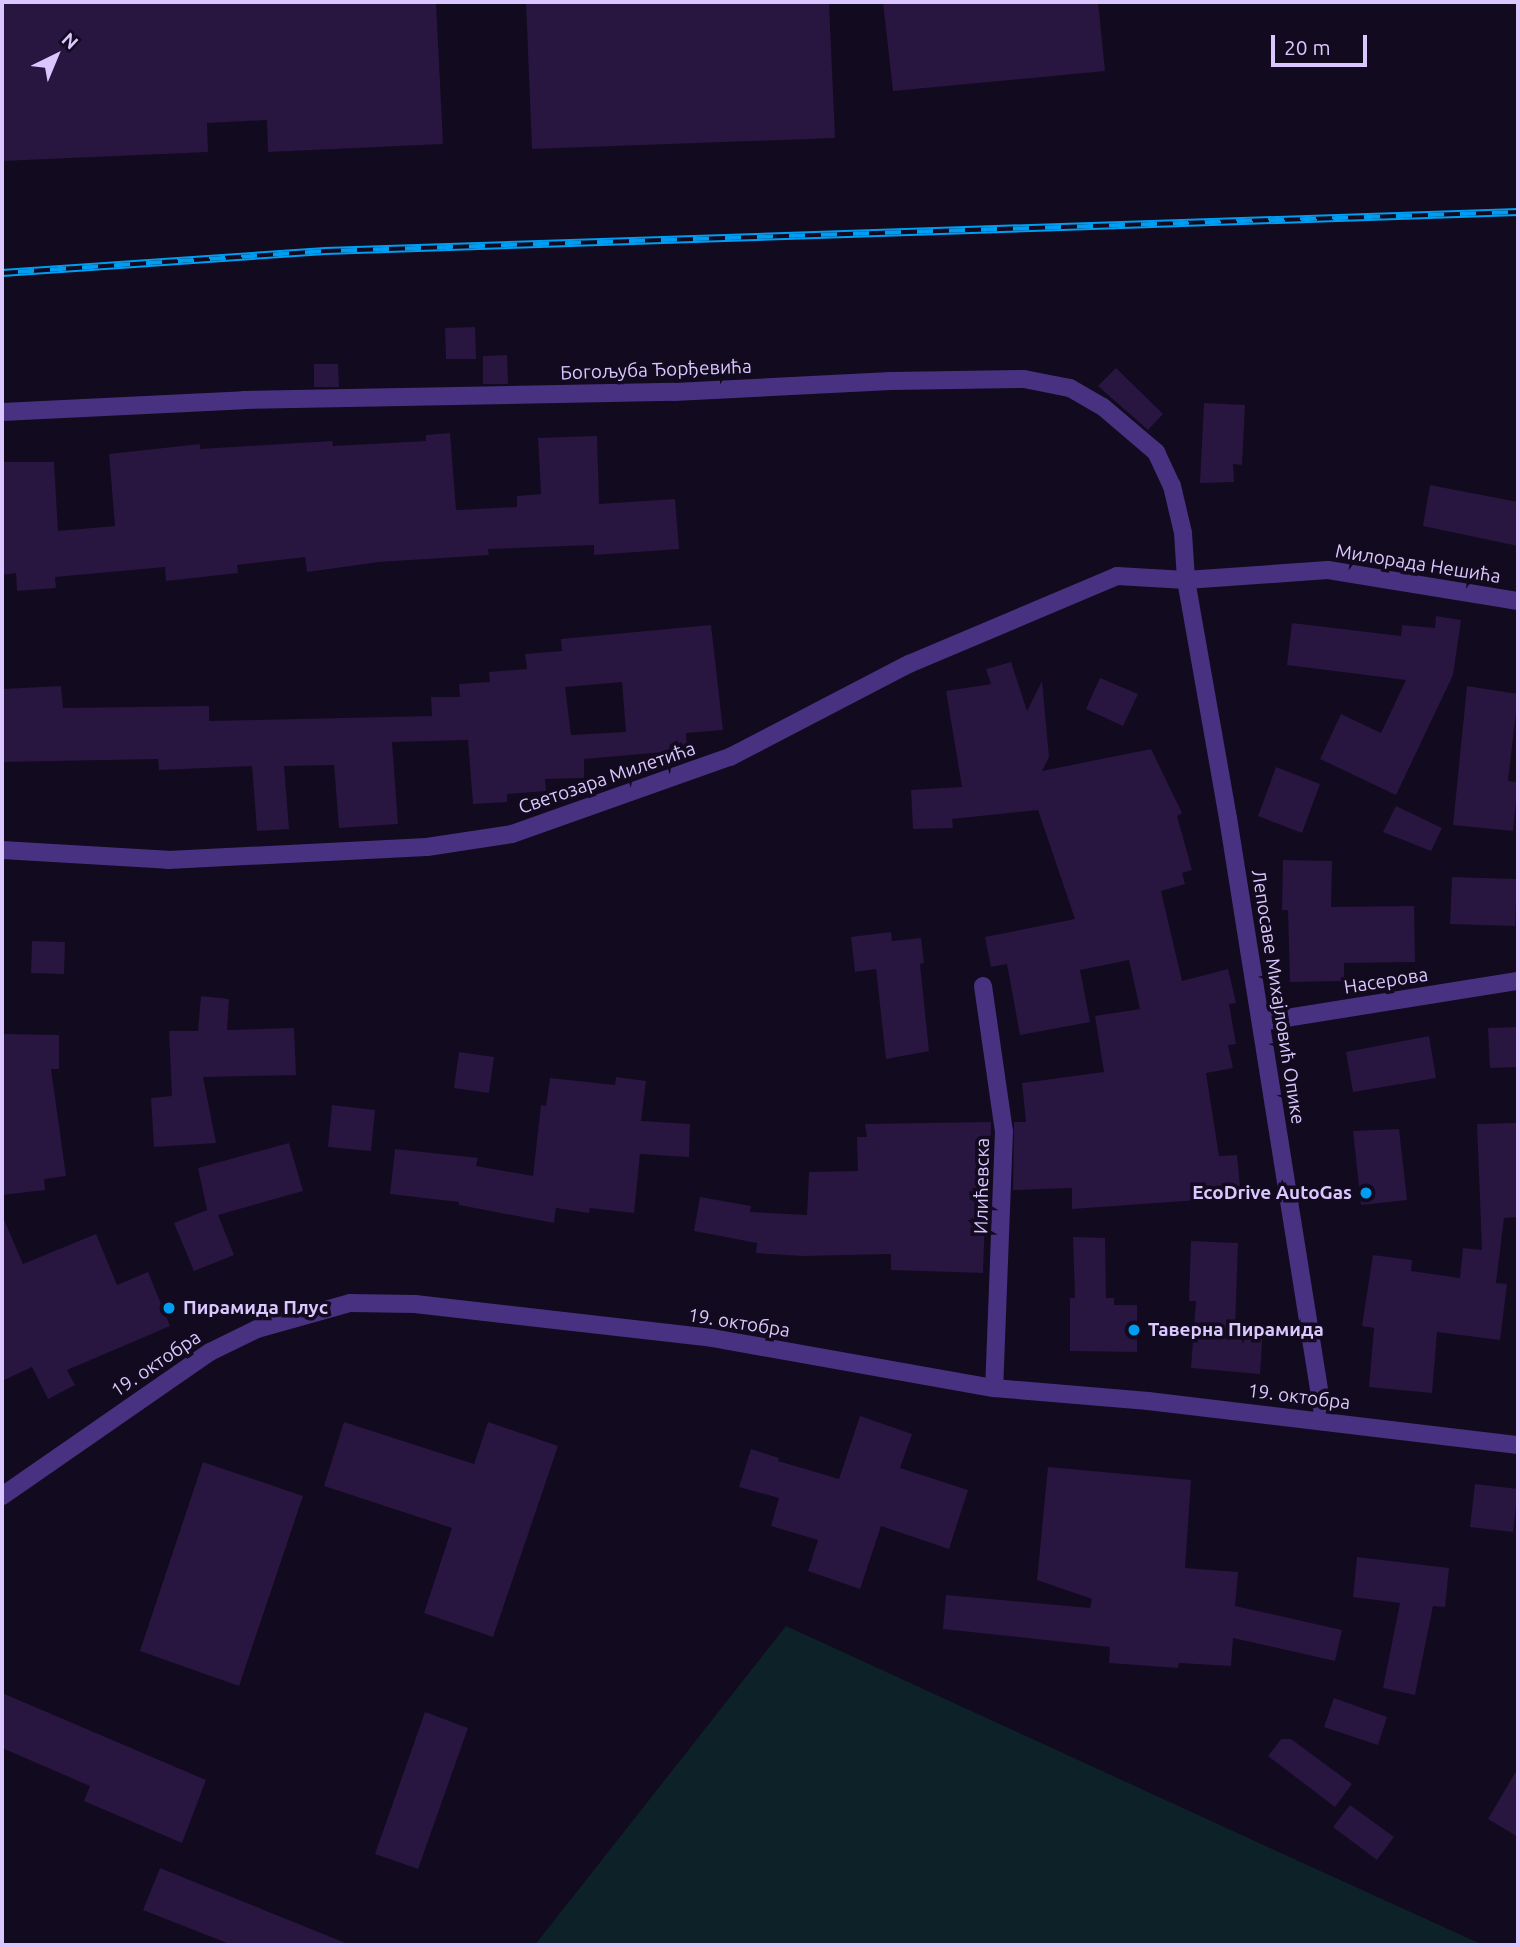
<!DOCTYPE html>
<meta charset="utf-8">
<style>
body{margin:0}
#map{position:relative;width:1520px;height:1947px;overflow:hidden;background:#120a1e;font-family:Ubuntu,sans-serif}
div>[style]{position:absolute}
.green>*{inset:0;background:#0d2228}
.building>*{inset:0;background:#281540}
.minor>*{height:18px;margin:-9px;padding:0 9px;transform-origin:9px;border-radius:9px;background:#483180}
.tertiary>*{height:18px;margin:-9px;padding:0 9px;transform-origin:9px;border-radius:9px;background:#483180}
.rail>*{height:8px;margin-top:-4px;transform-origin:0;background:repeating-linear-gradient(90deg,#120a1e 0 16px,#009ef2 0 32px);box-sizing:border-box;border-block:2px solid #009ef2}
.dots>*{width:19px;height:19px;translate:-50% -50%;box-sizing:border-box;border:4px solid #120a1e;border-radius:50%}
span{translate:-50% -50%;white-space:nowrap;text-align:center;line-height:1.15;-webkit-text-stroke:7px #120a1e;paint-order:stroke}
.street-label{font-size:19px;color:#dbc7ff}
.poi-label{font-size:19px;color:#dbc7ff;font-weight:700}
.right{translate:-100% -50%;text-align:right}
.left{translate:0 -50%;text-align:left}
.frame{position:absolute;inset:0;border:4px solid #dbc7ff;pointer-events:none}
.north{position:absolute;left:21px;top:21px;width:70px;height:70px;-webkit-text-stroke:5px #120a1e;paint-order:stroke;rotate:43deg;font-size:19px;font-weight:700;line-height:28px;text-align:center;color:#dbc7ff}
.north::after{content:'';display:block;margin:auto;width:24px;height:32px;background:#dbc7ff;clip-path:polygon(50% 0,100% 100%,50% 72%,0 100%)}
.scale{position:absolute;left:1271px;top:35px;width:96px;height:32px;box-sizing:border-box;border:4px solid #dbc7ff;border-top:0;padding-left:9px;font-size:21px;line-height:24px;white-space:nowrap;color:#dbc7ff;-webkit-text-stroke:5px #120a1e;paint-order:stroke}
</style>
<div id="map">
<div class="green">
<div style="clip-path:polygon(786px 1626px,1283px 1854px,1483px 1945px,535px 1945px)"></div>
</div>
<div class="building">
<div style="clip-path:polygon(2px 2px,436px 2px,443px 144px,268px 152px,267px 120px,207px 123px,208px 152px,2px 161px)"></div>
<div style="clip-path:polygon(526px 2px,829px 2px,835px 138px,532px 149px)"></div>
<div style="clip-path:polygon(883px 2px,1098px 2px,1105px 71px,893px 91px)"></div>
<div style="clip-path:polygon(475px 327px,476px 359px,446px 359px,445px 328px)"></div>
<div style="clip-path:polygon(507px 355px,508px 384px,483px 384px,483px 356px)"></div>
<div style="clip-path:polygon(314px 364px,338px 364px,339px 387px,314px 387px)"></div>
<div style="clip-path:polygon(1116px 368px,1163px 414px,1148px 430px,1098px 386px)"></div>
<div style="clip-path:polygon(1204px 403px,1245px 405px,1242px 465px,1233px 464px,1234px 482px,1200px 483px)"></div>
<div style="clip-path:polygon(450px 433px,456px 510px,517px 507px,517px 496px,541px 494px,538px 438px,597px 436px,599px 504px,675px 499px,679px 549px,594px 555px,594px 545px,488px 549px,489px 555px,379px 562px,307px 572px,305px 557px,237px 565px,238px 573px,166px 581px,165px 567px,55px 577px,56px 588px,17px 591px,16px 573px,2px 575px,2px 462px,54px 462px,58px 531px,115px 526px,109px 454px,200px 444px,200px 449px,332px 441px,333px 446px,426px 441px,426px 435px)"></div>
<div style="clip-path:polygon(1430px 485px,1518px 502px,1518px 546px,1423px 526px)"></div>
<div style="clip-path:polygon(1436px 616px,1461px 620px,1453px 675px,1396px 795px,1320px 759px,1341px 714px,1381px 733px,1406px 680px,1287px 665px,1292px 623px,1401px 636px,1402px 625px,1435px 628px)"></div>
<div style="clip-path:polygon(evenodd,711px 625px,723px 730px,686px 733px,687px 750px,584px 759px,584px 778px,545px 779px,546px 791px,507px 794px,507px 802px,473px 804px,468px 740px,392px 742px,398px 824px,339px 828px,334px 765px,284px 766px,289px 829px,257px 831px,252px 766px,159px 770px,158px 759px,2px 762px,2px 689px,61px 686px,63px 708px,209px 706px,209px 721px,432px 716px,431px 697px,460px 697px,459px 684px,490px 682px,489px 672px,527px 669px,525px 654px,562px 651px,561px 639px,711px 625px,622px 682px,626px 732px,571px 735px,565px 687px,622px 682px)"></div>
<div style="clip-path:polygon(1011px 662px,1027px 711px,1042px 681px,1049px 757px,1042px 771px,1151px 749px,1182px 813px,1177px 816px,1192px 870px,1182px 873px,1185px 884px,1161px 891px,1182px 981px,1228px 969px,1236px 1003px,1229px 1004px,1236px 1044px,1228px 1045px,1233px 1068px,1206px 1073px,1219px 1156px,1237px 1155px,1241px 1197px,1072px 1209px,1072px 1188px,1013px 1190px,1014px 1122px,1026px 1122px,1022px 1083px,1104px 1072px,1095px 1016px,1140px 1009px,1129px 960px,1080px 970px,1090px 1022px,1020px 1035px,1007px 964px,991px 967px,985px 937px,1075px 919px,1038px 810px,952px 819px,953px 828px,913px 829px,911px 790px,962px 787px,946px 691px,991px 684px,986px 669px)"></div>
<div style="clip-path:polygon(1100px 678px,1138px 694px,1123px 726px,1086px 709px)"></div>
<div style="clip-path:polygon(1467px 686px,1518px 694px,1508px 781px,1518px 782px,1513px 831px,1453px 825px)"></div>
<div style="clip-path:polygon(1276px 767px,1320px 784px,1302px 833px,1258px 816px)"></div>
<div style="clip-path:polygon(1396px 806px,1442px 828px,1431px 851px,1383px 832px)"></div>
<div style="clip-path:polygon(1283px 860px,1332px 861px,1331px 907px,1414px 906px,1415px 962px,1344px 963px,1344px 981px,1290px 982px,1288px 910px,1282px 910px)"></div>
<div style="clip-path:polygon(1452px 877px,1517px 879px,1515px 926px,1450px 924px)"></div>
<div style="clip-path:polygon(891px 932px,892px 941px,921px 938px,924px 963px,920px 964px,929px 1051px,886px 1059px,876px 969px,855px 972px,851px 937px)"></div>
<div style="clip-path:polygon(32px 941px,65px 942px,64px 974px,31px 973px)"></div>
<div style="clip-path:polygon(201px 996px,229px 999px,227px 1030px,294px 1028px,296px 1075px,203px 1077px,216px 1143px,154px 1147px,151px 1098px,172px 1096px,169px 1031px,198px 1031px)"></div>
<div style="clip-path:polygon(1518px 1027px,1518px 1067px,1490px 1068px,1488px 1028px)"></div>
<div style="clip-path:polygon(2px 1034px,59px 1035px,59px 1069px,51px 1069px,66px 1176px,44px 1179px,45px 1190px,2px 1195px)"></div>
<div style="clip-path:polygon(1429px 1036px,1436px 1078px,1353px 1092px,1346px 1052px)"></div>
<div style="clip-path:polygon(459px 1052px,494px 1057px,489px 1093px,454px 1088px)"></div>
<div style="clip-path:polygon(616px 1077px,646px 1081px,641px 1121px,690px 1124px,689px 1157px,640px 1154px,634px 1213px,590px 1208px,589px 1213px,556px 1208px,554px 1223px,459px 1205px,459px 1202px,390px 1194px,395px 1149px,478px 1158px,476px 1166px,533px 1176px,541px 1105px,546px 1106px,550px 1078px,615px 1085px)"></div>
<div style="clip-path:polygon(332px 1105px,375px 1110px,371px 1151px,328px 1147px)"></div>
<div style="clip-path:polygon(991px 1122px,990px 1191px,986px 1191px,983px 1273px,891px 1270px,891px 1254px,802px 1256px,756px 1253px,757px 1243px,694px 1231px,700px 1197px,751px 1206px,750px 1212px,807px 1215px,809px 1172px,858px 1171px,857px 1137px,867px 1137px,865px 1124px)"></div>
<div style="clip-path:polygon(1518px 1123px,1518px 1217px,1504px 1218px,1496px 1283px,1507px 1284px,1500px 1340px,1437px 1332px,1432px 1393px,1369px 1387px,1374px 1328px,1362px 1326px,1373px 1255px,1412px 1260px,1411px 1271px,1460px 1278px,1463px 1248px,1482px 1250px,1477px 1124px)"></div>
<div style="clip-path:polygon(1399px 1129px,1407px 1200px,1361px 1205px,1353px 1131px)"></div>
<div style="clip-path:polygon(289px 1143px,303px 1191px,218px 1215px,234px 1255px,194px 1271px,174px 1223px,207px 1210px,198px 1168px)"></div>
<div style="clip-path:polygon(2px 1215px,23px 1264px,96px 1234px,117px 1285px,148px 1272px,170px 1326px,67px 1370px,75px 1385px,48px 1399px,32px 1367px,2px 1381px)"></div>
<div style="clip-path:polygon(1073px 1237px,1105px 1238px,1106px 1298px,1114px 1298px,1114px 1305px,1137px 1305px,1137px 1352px,1070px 1351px,1070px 1298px,1075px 1298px)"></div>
<div style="clip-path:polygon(1191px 1241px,1238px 1243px,1235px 1328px,1263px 1330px,1260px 1374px,1191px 1368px,1196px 1301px,1189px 1301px)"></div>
<div style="clip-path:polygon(860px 1416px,912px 1434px,900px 1468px,968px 1490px,949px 1549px,881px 1526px,860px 1589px,808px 1571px,818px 1540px,771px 1526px,779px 1498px,739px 1487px,751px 1449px,779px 1458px,778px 1461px,839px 1479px)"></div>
<div style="clip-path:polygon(344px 1422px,474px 1464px,488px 1422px,558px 1446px,493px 1637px,424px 1613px,452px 1528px,324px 1486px)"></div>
<div style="clip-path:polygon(203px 1462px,303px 1496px,239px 1686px,140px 1651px)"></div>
<div style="clip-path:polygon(1048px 1467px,1191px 1480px,1185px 1568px,1238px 1572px,1235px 1606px,1342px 1630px,1335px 1661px,1233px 1638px,1231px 1666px,1179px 1663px,1178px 1668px,1109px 1663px,1110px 1647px,943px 1629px,946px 1595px,1090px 1608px,1092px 1599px,1037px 1580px)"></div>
<div style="clip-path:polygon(1475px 1484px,1518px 1489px,1513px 1532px,1470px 1527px)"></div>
<div style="clip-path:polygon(1357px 1557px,1449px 1568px,1445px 1607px,1433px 1606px,1415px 1695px,1383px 1688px,1400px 1603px,1353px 1597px)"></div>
<div style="clip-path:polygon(2px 1693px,206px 1780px,182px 1843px,84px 1801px,90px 1786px,2px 1748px)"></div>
<div style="clip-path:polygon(1334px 1698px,1387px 1717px,1378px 1745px,1324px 1727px)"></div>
<div style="clip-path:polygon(425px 1712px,468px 1728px,418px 1869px,375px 1854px)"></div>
<div style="clip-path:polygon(1281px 1739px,1291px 1739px,1352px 1784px,1335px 1807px,1268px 1756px)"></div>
<div style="clip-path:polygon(1518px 1768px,1518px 1837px,1488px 1819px)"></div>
<div style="clip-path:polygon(1350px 1805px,1394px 1837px,1377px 1860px,1333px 1827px)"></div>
<div style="clip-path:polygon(160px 1868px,348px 1944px,348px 1945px,232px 1945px,143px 1910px)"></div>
</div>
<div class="minor">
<div style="left:2px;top:412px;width:242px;rotate:-2.8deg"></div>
<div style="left:244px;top:400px;width:430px;rotate:-1.1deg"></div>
<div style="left:674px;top:392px;width:217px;rotate:-2.9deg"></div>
<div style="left:891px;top:381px;width:133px;rotate:-0.9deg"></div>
<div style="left:1024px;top:379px;width:47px;rotate:11.1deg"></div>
<div style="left:1070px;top:388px;width:38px;rotate:30deg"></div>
<div style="left:1103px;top:407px;width:70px;rotate:40.3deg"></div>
<div style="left:1156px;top:452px;width:38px;rotate:65deg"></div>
<div style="left:1172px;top:486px;width:48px;rotate:76.8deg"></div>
<div style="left:1183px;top:533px;width:47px;rotate:86.3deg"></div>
<div style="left:1186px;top:580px;width:242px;rotate:80deg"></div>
<div style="left:1228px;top:818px;width:611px;rotate:80.95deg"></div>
<div style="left:2px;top:850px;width:166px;rotate:3.4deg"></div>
<div style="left:168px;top:860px;width:259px;rotate:-2.9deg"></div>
<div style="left:427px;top:847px;width:86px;rotate:-8.7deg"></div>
<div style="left:512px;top:834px;width:231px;rotate:-19.5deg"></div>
<div style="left:730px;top:757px;width:202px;rotate:-27.5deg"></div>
<div style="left:909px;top:664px;width:226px;rotate:-22.9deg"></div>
<div style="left:1117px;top:576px;width:69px;rotate:3.3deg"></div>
<div style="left:1186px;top:580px;width:142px;rotate:-4deg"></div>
<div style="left:1328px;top:570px;width:193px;rotate:9.3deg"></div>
<div style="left:983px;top:986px;width:147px;rotate:81.8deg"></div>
<div style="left:1004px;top:1131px;width:257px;rotate:92.2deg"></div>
<div style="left:1261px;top:1022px;width:260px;rotate:-9.1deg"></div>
</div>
<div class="tertiary">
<div style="left:2px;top:1496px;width:253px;rotate:-34.7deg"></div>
<div style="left:210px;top:1352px;width:52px;rotate:-26.1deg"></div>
<div style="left:257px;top:1329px;width:97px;rotate:-15.6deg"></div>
<div style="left:350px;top:1303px;width:65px;rotate:0.9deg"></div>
<div style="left:415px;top:1304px;width:299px;rotate:6.5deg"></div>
<div style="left:712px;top:1338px;width:286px;rotate:10.1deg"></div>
<div style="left:994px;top:1388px;width:155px;rotate:4.8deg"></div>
<div style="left:1148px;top:1401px;width:373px;rotate:6.8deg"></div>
</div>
<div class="rail">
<div style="left:2px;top:273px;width:324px;rotate:-3.9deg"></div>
<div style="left:325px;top:251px;width:1194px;rotate:-1.87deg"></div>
</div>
<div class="dots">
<div style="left:1366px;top:1193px;background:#009ef2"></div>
<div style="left:169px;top:1308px;background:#009ef2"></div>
<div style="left:1134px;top:1330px;background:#009ef2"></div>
</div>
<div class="street-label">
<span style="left:656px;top:370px;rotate:-2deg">Богољуба Ђорђевића</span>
<span style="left:1418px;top:564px;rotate:9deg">Милорада Нешића</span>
<span style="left:607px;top:778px;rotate:-19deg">Светозара Милетића</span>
<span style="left:1386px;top:981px;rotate:-9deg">Насерова</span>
<span style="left:1278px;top:997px;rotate:81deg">Лепосаве Михајловић Опике</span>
<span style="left:982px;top:1186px;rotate:-89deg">Илићевска</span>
<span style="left:739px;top:1323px;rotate:9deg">19. октобра</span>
<span style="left:156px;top:1364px;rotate:-34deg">19. октобра</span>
<span style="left:1299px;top:1397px;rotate:7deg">19. октобра</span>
</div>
<div class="poi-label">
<span class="right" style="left:1352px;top:1193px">EcoDrive AutoGas</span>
<span class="left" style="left:183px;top:1308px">Пирамида Плус</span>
<span class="left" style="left:1148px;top:1330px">Таверна Пирамида</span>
</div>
<div class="frame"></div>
<div class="north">N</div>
<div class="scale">20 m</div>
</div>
